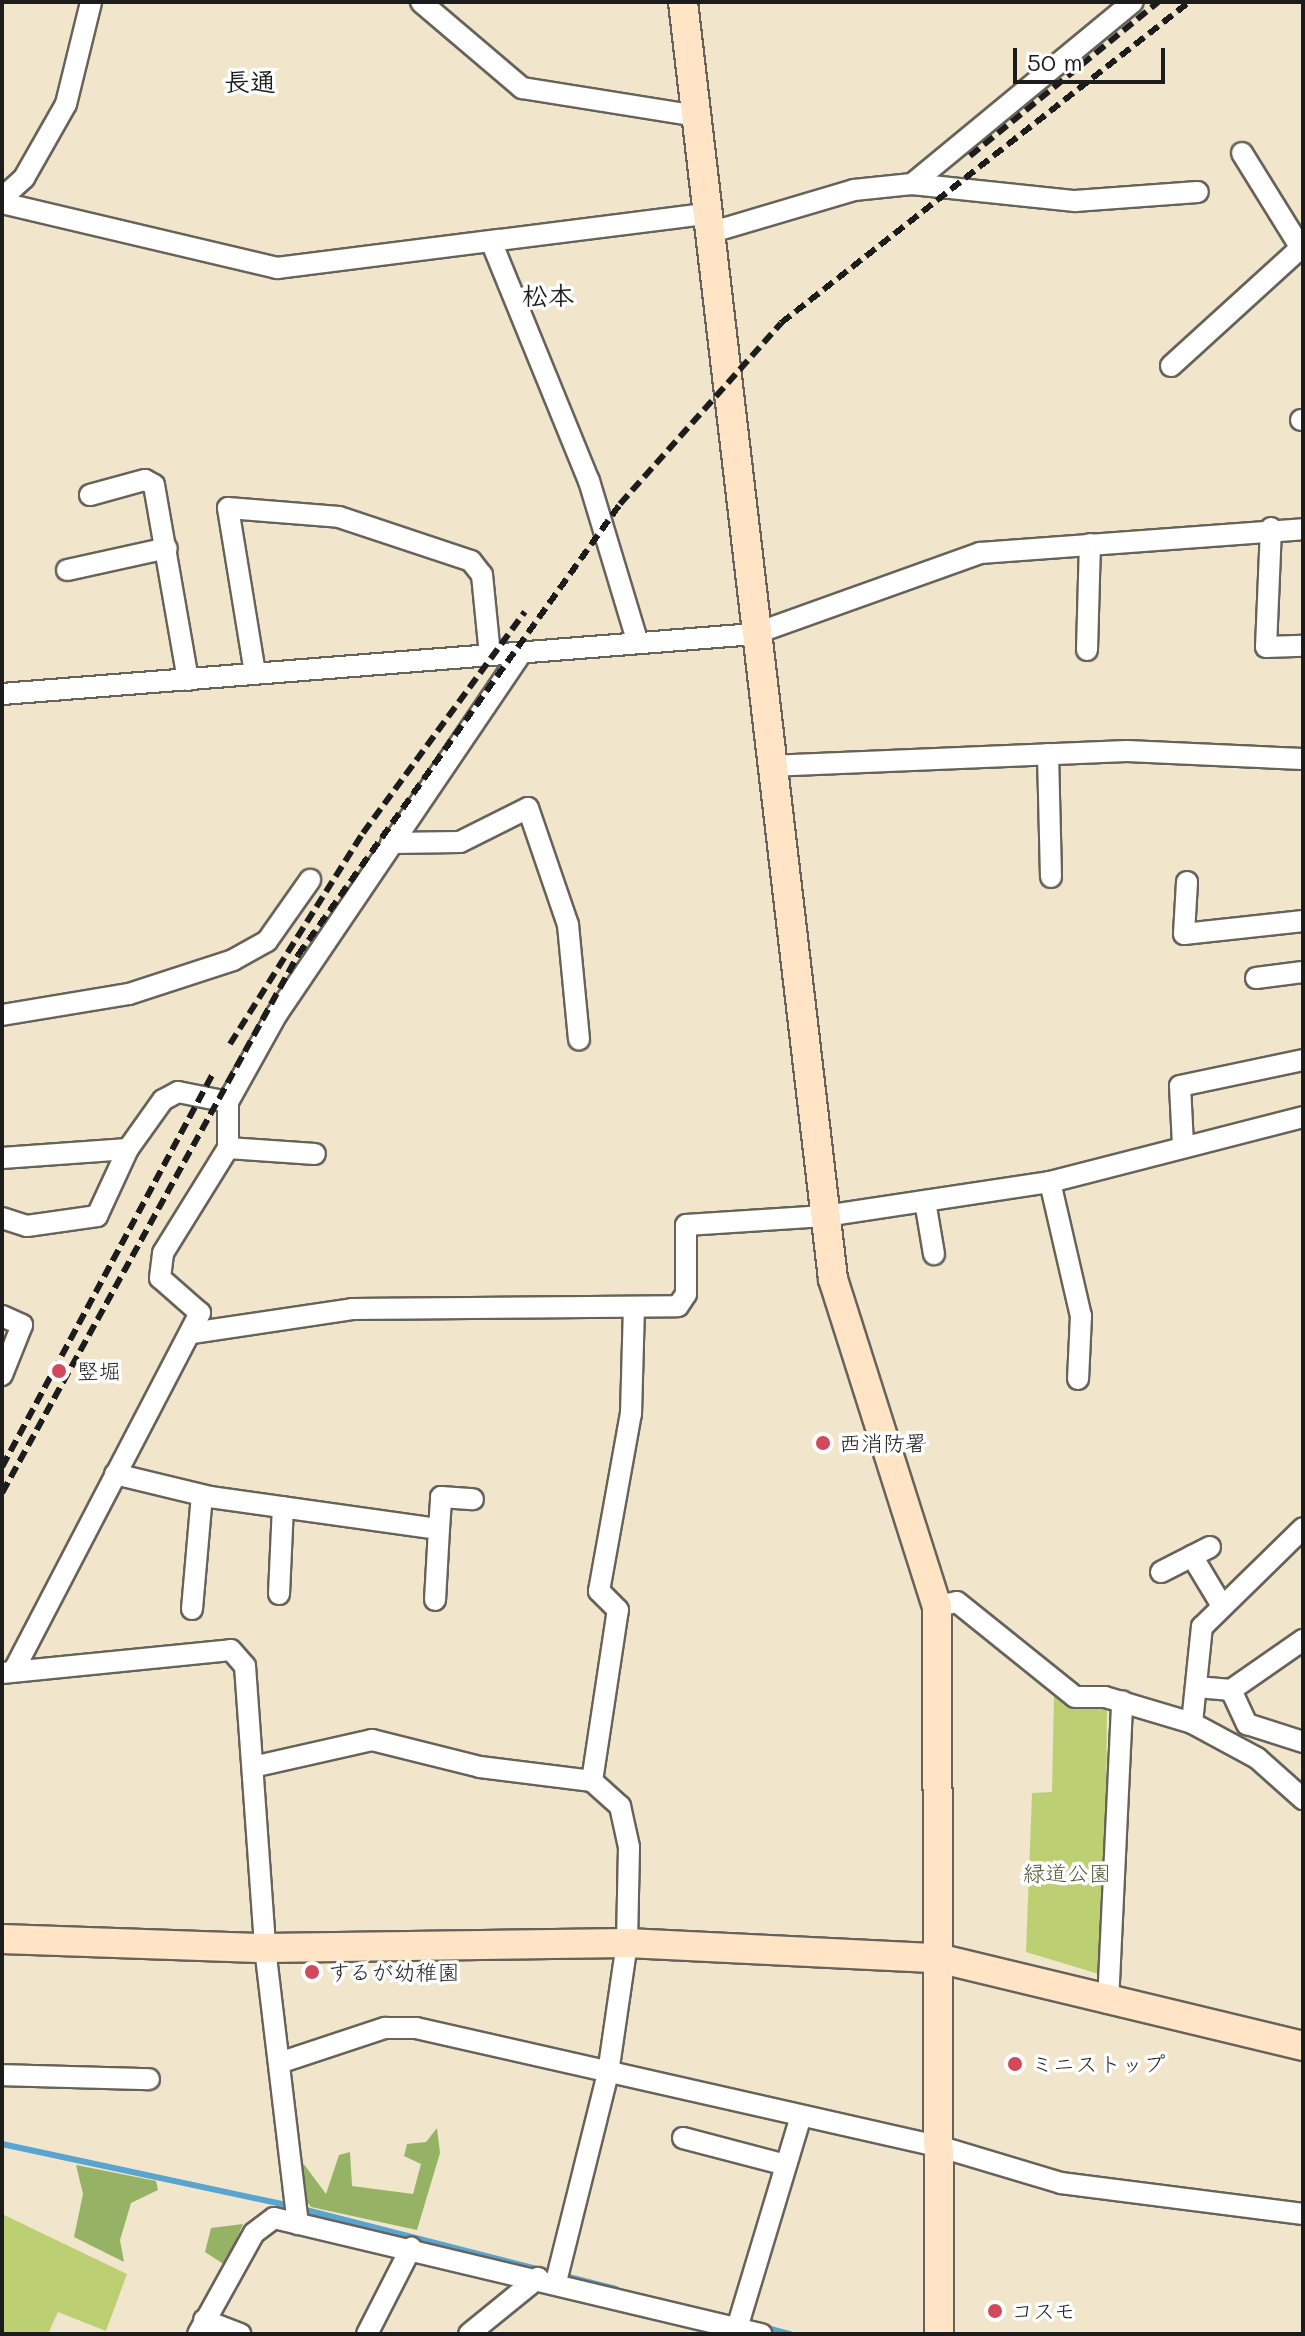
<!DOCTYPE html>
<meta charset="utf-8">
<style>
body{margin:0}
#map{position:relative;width:1305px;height:2336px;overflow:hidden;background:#f1e6cc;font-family:Mali,"Klee One",sans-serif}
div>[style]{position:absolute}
.green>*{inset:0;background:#bcd073}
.forest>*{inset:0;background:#95b265}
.stream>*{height:6px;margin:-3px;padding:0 3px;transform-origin:3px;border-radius:3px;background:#5aa4d2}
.roads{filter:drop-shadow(2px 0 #67635a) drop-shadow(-2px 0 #67635a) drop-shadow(0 2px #67635a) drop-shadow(0 -2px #67635a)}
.street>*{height:20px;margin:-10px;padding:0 10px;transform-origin:10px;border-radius:10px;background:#fff}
.secondary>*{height:28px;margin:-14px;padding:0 14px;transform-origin:14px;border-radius:14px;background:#ffe4c6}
.rail>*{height:6px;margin-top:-3px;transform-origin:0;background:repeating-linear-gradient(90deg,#1c1c1c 0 12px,transparent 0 18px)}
.dots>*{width:22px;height:22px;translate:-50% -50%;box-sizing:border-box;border:4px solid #fff;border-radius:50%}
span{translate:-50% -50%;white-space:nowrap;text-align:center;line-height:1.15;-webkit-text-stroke:7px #fff;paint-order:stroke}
.poi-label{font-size:22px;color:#1c1c1c}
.left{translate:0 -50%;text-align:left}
.park-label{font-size:22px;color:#545b3a}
.quarter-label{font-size:26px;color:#1c1c1c;font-weight:700}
.frame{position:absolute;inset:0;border:4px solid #1c1c1c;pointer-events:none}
.scale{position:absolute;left:1013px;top:48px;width:152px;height:36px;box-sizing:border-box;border:4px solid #1c1c1c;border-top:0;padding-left:10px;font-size:24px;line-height:28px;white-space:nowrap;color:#1c1c1c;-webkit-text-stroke:6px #fff;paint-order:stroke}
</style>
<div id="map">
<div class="green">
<div style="clip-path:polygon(1054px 1693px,1107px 1701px,1105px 1966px,1099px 1974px,1026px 1952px,1032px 1793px,1052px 1792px)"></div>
<div style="clip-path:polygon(2px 2214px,127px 2274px,106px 2331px,58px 2312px,48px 2334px,2px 2334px)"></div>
</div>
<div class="forest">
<div style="clip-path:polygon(437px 2128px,440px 2153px,417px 2230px,311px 2207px,305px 2199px,303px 2163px,326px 2194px,339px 2155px,350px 2152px,352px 2186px,413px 2194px,421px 2164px,404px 2156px,407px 2144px,426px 2142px)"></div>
<div style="clip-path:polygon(76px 2165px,156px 2181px,158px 2190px,131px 2203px,120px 2240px,124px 2262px,74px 2237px,83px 2194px)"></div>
<div style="clip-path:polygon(243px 2224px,225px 2265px,205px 2252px,211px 2228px)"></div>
</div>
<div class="stream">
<div style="left:2px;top:2144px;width:296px;rotate:12.1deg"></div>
<div style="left:302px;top:2209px;width:324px;rotate:14.3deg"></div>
<div style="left:763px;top:2327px;width:28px;rotate:15deg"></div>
</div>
<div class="roads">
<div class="street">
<div style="left:421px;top:2px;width:133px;rotate:40.4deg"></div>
<div style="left:522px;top:88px;width:176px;rotate:9.1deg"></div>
<div style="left:1242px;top:153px;width:112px;rotate:58.2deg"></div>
<div style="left:912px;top:184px;width:286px;rotate:-39.5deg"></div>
<div style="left:2px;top:198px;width:30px;rotate:-42deg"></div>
<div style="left:24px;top:178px;width:85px;rotate:-60.4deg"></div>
<div style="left:66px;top:104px;width:105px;rotate:-76.2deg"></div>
<div style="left:2px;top:203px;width:283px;rotate:13.3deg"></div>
<div style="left:277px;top:268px;width:433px;rotate:-7.2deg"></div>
<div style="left:709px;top:233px;width:151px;rotate:-16.5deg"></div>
<div style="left:854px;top:190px;width:58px;rotate:-5.9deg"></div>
<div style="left:912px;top:184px;width:164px;rotate:6deg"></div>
<div style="left:1075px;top:201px;width:123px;rotate:-4.2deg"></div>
<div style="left:493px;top:246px;width:254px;rotate:67.8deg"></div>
<div style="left:589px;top:481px;width:169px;rotate:73.2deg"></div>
<div style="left:1171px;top:366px;width:178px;rotate:-42.3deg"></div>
<div style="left:1301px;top:420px;width:2px"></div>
<div style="left:90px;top:495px;width:57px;rotate:-15.3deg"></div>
<div style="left:145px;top:480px;width:10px;rotate:29deg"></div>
<div style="left:154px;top:485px;width:198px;rotate:80.1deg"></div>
<div style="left:1271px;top:528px;width:119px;rotate:92.4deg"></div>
<div style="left:1266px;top:647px;width:37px;rotate:-2deg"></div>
<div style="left:67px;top:570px;width:102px;rotate:-12.4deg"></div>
<div style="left:1087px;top:650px;width:106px;rotate:-88.4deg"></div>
<div style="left:255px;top:673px;width:167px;rotate:-99.3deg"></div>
<div style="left:228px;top:508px;width:111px;rotate:4.6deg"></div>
<div style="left:339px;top:517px;width:139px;rotate:18.4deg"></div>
<div style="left:471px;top:561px;width:18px;rotate:52deg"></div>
<div style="left:482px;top:575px;width:80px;rotate:84.3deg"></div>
<div style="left:2px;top:694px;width:754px;rotate:-4.56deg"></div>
<div style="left:754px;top:634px;width:240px;rotate:-19.7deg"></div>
<div style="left:980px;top:553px;width:324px;rotate:-4.2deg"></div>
<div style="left:1048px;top:754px;width:123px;rotate:88.6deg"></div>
<div style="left:769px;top:766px;width:358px;rotate:-2.4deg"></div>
<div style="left:1127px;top:751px;width:176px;rotate:2.6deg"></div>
<div style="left:391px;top:843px;width:69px;rotate:-0.8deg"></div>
<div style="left:460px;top:842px;width:76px;rotate:-26.6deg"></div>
<div style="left:528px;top:808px;width:124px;rotate:71.1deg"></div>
<div style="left:568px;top:925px;width:115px;rotate:84.5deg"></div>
<div style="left:1187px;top:882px;width:52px;rotate:93.3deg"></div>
<div style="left:1184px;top:934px;width:120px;rotate:-6.2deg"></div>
<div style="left:1256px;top:978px;width:47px;rotate:-7.3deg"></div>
<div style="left:2px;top:1015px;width:129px;rotate:-9.4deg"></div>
<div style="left:129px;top:994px;width:109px;rotate:-18.1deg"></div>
<div style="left:233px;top:960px;width:39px;rotate:-29deg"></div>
<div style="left:267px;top:941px;width:75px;rotate:-54.8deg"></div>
<div style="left:1183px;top:1145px;width:59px;rotate:-92.9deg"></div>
<div style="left:1180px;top:1086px;width:126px;rotate:-11.9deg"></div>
<div style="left:228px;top:1148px;width:46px;rotate:-90deg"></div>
<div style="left:228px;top:1102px;width:101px;rotate:-60.9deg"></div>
<div style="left:277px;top:1014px;width:435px;rotate:-55.9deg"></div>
<div style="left:2px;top:1158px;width:126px;rotate:-4.1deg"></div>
<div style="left:1050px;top:1182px;width:138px;rotate:77deg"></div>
<div style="left:1081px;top:1316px;width:63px;rotate:92.7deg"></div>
<div style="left:925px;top:1201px;width:54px;rotate:80.4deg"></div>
<div style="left:2px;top:1218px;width:26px;rotate:18deg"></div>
<div style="left:27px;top:1226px;width:71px;rotate:-8.1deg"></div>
<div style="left:97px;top:1216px;width:74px;rotate:-65.2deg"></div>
<div style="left:128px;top:1149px;width:60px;rotate:-54.5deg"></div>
<div style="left:163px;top:1100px;width:17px;rotate:-28deg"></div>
<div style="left:178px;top:1092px;width:51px;rotate:11.3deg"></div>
<div style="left:2px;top:1316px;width:22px;rotate:24deg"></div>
<div style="left:22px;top:1325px;width:54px;rotate:111.8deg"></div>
<div style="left:192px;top:1333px;width:162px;rotate:-8.5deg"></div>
<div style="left:352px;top:1309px;width:326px;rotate:-0.5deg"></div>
<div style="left:678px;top:1306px;width:14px;rotate:-56deg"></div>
<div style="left:686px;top:1294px;width:69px;rotate:-90deg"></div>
<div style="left:686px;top:1225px;width:139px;rotate:-3.7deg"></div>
<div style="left:825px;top:1216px;width:228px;rotate:-8.6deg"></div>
<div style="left:1050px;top:1182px;width:261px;rotate:-14.4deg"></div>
<div style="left:115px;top:1474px;width:98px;rotate:13.6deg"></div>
<div style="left:210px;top:1497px;width:231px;rotate:8deg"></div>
<div style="left:439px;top:1529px;width:71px;rotate:93.2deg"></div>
<div style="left:439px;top:1529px;width:32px;rotate:-86deg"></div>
<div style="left:441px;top:1497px;width:32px;rotate:4deg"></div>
<div style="left:1192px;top:1556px;width:58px;rotate:59deg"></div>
<div style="left:1161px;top:1572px;width:55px;rotate:-27deg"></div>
<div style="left:279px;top:1594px;width:87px;rotate:-87.4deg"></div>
<div style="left:937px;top:1606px;width:20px;rotate:-11deg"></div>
<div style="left:957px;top:1602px;width:151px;rotate:38.8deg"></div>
<div style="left:1075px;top:1697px;width:30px"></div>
<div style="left:1105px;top:1697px;width:91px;rotate:16.6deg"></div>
<div style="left:1192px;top:1723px;width:74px;rotate:28.3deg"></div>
<div style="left:1257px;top:1758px;width:62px;rotate:41.7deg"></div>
<div style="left:192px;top:1609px;width:114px;rotate:-85deg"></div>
<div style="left:14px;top:1670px;width:403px;rotate:-62.5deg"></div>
<div style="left:200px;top:1313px;width:53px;rotate:-138.8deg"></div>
<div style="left:160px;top:1278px;width:25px;rotate:-83deg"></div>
<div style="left:163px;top:1253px;width:123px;rotate:-58.2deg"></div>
<div style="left:228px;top:1148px;width:87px;rotate:3.9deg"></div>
<div style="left:2px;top:1673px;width:230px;rotate:-5.7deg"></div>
<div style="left:231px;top:1650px;width:21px;rotate:49deg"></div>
<div style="left:245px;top:1666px;width:283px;rotate:85.9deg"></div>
<div style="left:265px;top:1948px;width:278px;rotate:83.2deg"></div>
<div style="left:1197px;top:1687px;width:34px;rotate:5deg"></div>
<div style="left:1231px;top:1690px;width:88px;rotate:-34.8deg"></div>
<div style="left:1231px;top:1690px;width:38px;rotate:65deg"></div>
<div style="left:1247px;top:1724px;width:59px;rotate:17.8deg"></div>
<div style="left:1192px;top:1723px;width:97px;rotate:-84.1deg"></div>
<div style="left:1202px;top:1627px;width:141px;rotate:-44.4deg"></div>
<div style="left:257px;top:1766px;width:118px;rotate:-12.7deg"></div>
<div style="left:372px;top:1740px;width:111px;rotate:14deg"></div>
<div style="left:480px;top:1767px;width:113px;rotate:7.1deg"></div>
<div style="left:592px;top:1781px;width:38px;rotate:42deg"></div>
<div style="left:620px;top:1806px;width:42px;rotate:77.6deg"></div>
<div style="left:629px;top:1847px;width:96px;rotate:91.2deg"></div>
<div style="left:627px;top:1943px;width:131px;rotate:98.3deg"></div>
<div style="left:608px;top:2073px;width:215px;rotate:104deg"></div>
<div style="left:592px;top:1781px;width:173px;rotate:-81.4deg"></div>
<div style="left:618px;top:1610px;width:27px;rotate:-135deg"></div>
<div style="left:599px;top:1591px;width:180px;rotate:-79.8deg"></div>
<div style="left:631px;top:1414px;width:107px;rotate:-88.4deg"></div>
<div style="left:1108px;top:2003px;width:302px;rotate:-87.3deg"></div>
<div style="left:279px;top:2063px;width:112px;rotate:-18.3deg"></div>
<div style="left:385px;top:2028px;width:31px"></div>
<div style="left:416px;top:2028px;width:538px;rotate:12.77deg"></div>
<div style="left:941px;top:2147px;width:125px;rotate:16.7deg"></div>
<div style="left:1061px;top:2183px;width:244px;rotate:7.3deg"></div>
<div style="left:2px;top:2075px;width:147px;rotate:1.6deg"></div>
<div style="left:683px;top:2138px;width:106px;rotate:14.7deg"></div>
<div style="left:204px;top:2320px;width:39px;rotate:21deg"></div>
<div style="left:737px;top:2328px;width:221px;rotate:-73.2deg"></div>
<div style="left:198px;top:2334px;width:115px;rotate:-61deg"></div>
<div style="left:254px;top:2233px;width:25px;rotate:-37deg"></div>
<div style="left:274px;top:2218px;width:501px;rotate:13.4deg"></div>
<div style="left:367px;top:2334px;width:97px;rotate:-62.9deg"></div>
<div style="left:469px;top:2334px;width:89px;rotate:-39.1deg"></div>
</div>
<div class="secondary">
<div style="left:683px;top:2px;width:1286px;rotate:83.3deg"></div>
<div style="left:833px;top:1279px;width:343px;rotate:72.4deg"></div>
<div style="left:937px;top:1606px;width:728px;rotate:89.84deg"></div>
<div style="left:2px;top:1939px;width:263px;rotate:2deg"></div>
<div style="left:265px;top:1948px;width:362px;rotate:-0.8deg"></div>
<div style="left:627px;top:1943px;width:310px;rotate:2.8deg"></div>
<div style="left:937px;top:1958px;width:376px;rotate:13.5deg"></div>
</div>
</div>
<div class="rail">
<div style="left:970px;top:156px;width:243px;rotate:-39.3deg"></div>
<div style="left:230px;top:1044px;width:249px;rotate:-57.8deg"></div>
<div style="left:363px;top:833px;width:274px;rotate:-53.8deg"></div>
<div style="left:2px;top:1467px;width:448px;rotate:-61.8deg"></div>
<div style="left:2px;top:1493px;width:614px;rotate:-61.18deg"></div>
<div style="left:298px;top:955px;width:554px;rotate:-54.47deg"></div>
<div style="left:620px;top:504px;width:242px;rotate:-48.3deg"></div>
<div style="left:781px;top:323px;width:519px;rotate:-38.19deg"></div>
</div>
<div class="dots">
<div style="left:59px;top:1371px;background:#d1495b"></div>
<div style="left:823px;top:1443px;background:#d1495b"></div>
<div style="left:312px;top:1972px;background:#d1495b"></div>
<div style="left:1015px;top:2064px;background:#d1495b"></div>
<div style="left:995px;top:2311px;background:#d1495b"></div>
</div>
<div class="poi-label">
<span class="left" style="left:77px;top:1371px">竪堀</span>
<span class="left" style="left:839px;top:1443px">西消防署</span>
<span class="left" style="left:328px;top:1972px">するが幼稚園</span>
<span class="left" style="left:1031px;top:2064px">ミニストップ</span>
<span class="left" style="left:1011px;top:2311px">コスモ</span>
</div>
<div class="park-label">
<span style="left:1067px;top:1873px">緑道公園</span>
</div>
<div class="quarter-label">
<span style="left:250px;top:82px">長通</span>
<span style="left:548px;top:296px">松本</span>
</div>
<div class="frame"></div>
<div class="scale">50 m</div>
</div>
